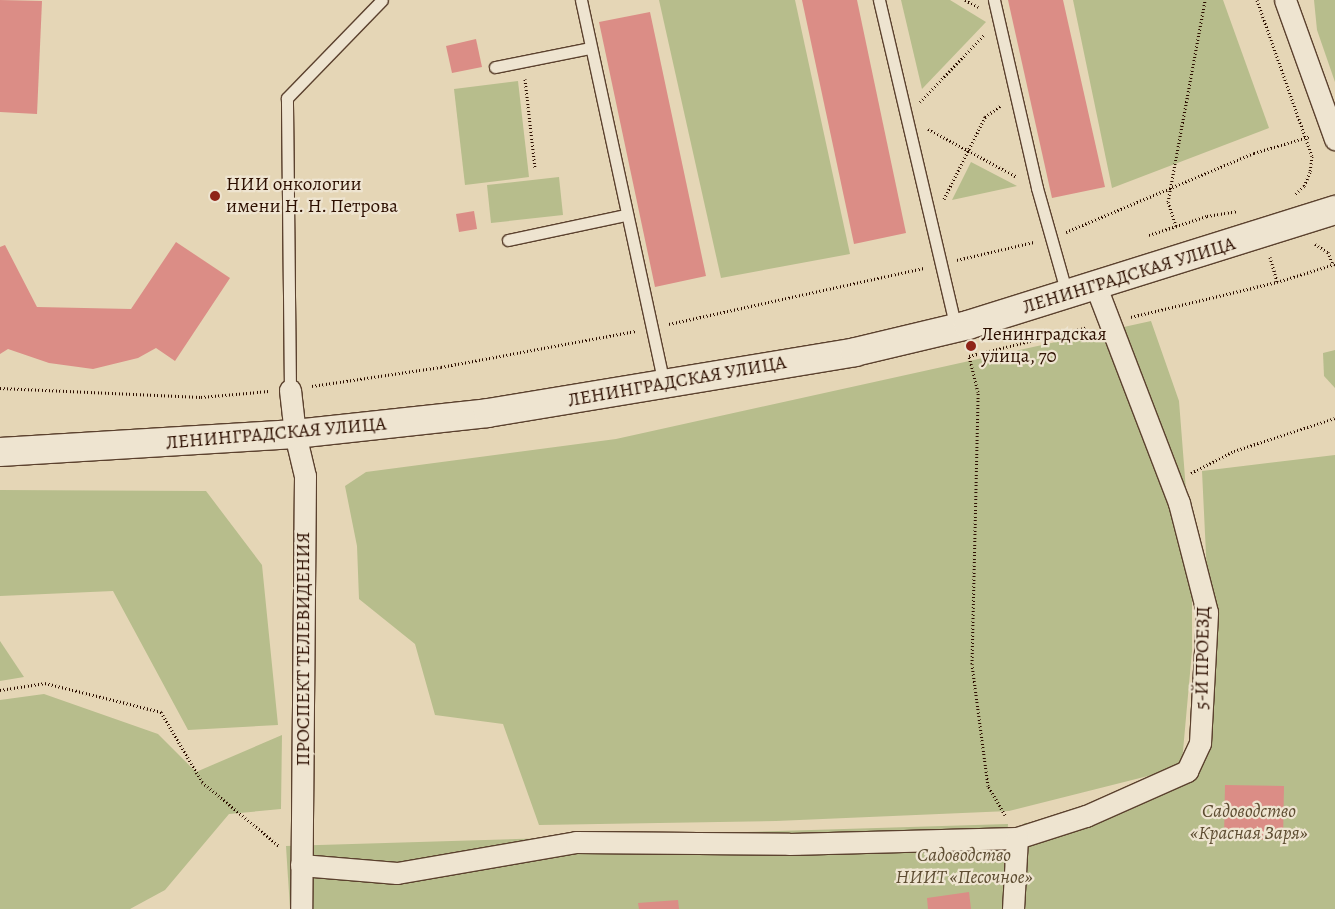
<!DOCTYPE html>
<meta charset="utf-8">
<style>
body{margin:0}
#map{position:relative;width:1335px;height:909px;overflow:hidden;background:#e5d6b6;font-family:Alegreya,serif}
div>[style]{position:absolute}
.green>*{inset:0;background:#b7bd8c}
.building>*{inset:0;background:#db8d86}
.path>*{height:3px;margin-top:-1.5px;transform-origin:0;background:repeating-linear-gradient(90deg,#2d0f00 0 1px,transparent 0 3.5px)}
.roads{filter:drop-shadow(1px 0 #5b412e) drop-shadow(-1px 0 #5b412e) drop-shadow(0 1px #5b412e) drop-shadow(0 -1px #5b412e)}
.lane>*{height:11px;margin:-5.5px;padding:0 5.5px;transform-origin:5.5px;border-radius:5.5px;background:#eee4d0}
.street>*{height:21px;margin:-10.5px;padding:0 10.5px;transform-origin:10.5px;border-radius:10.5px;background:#eee4d0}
.secondary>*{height:28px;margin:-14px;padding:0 14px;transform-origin:14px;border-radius:14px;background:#eee4d0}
.dots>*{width:14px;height:14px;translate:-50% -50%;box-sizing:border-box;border:2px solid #eee4d0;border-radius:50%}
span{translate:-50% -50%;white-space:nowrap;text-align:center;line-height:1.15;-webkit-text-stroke:4.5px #eee4d0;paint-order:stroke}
.poi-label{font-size:19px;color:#2d0f00}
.left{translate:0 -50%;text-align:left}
.street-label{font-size:19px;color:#2d0f00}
.park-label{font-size:19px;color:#5d4c31;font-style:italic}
</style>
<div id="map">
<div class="green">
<div style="clip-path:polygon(659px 0,795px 0,850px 254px,721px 278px)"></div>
<div style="clip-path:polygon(901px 0,950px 0,986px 22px,922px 89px)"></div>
<div style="clip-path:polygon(1073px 0,1223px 0,1269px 128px,1112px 188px)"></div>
<div style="clip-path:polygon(1314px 0,1335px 0,1335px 82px,1317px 30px)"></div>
<div style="clip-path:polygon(518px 81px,529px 177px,465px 185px,454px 89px)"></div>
<div style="clip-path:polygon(971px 162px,1017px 186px,952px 200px)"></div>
<div style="clip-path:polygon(559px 177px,563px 215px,491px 223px,487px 185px)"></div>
<div style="clip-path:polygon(1151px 321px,1179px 401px,1192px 567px,1192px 651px,1182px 762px,1195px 756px,1209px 617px,1202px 471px,1335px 455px,1335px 909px,1020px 909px,1024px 823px,1050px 822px,1152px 775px,1009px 811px,776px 821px,539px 825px,503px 724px,435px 715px,415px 644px,359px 599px,357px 546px,345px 486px,366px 472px,616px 439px)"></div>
<div style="clip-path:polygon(1335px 350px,1335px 388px,1324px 376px,1323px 353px)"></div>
<div style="clip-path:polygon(0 490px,206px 491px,262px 565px,278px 725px,188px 730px,113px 591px,0 596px)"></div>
<div style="clip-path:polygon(0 641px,24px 677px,0 681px)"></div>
<div style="clip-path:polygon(44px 694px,158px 734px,196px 772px,282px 735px,281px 809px,229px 814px,165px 890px,130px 909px,0 909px,0 700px)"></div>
<div style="clip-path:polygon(1008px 824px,1004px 909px,290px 909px,286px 846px)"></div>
</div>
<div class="building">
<div style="clip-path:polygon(0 0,42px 1px,37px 114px,0 112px)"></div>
<div style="clip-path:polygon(802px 0,857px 0,906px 233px,854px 244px)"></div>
<div style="clip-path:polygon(1008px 0,1063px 0,1105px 187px,1052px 198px)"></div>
<div style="clip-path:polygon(650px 12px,706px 276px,655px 287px,599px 22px)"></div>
<div style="clip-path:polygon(476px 39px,482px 67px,452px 73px,446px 46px)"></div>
<div style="clip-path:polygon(474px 211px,477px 229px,459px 232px,456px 214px)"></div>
<div style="clip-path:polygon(176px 242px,230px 278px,175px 361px,156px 348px,138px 358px,93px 369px,49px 363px,8px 349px,0 354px,0 247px,5px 245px,37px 307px,131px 309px)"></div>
<div style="clip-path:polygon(1225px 785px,1284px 786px,1283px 840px,1224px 839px)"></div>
<div style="clip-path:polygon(969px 892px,971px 909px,928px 909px,927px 898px)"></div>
<div style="clip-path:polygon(678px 900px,679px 909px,639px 909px,638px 903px)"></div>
</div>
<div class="path">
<div style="left:965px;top:0;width:15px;rotate:28deg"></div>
<div style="left:1257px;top:0;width:165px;rotate:70.6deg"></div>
<div style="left:1312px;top:156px;width:16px;rotate:97deg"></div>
<div style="left:1310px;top:172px;width:15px;rotate:113deg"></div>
<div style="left:1304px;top:186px;width:12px;rotate:138deg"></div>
<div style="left:525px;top:79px;width:90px;rotate:83.6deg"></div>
<div style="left:920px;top:102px;width:94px;rotate:-46.3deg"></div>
<div style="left:928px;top:129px;width:101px;rotate:28.3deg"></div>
<div style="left:944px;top:199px;width:92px;rotate:-63.4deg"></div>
<div style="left:985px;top:117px;width:19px;rotate:-36deg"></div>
<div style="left:1176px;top:226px;width:25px;rotate:-108deg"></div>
<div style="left:1168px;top:202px;width:205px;rotate:-79.6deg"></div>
<div style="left:1066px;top:232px;width:204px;rotate:-22.8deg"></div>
<div style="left:1254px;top:153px;width:59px;rotate:-16.6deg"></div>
<div style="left:1149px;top:235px;width:61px;rotate:-18.1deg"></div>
<div style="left:1207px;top:216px;width:30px;rotate:-9deg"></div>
<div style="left:1315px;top:244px;width:15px;rotate:32deg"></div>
<div style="left:1328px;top:252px;width:14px;rotate:69deg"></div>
<div style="left:1270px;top:257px;width:26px;rotate:74deg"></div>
<div style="left:957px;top:260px;width:79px;rotate:-13.2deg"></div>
<div style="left:1131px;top:317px;width:150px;rotate:-13.5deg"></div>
<div style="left:1277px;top:282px;width:61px;rotate:-17.2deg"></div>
<div style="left:669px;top:324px;width:261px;rotate:-12.4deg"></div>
<div style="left:312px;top:386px;width:130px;rotate:-8.4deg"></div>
<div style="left:441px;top:367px;width:198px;rotate:-10.5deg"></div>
<div style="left:0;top:388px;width:201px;rotate:2.6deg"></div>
<div style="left:201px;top:397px;width:68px;rotate:-5deg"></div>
<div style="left:1191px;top:473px;width:48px;rotate:-27.1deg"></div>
<div style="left:1234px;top:451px;width:106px;rotate:-18.1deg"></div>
<div style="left:0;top:690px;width:46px;rotate:-8.8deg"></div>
<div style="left:45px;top:683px;width:120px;rotate:14deg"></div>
<div style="left:161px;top:712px;width:81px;rotate:59.6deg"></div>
<div style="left:202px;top:782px;width:100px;rotate:39.7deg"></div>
<div style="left:1005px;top:815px;width:34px;rotate:-120deg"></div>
<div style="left:988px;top:786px;width:123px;rotate:-97.5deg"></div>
<div style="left:972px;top:664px;width:272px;rotate:-88.7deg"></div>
<div style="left:978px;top:392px;width:37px;rotate:-104deg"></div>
<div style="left:969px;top:356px;width:122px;rotate:-13.7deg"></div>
</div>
<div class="roads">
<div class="lane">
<div style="left:581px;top:0;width:393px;rotate:77.8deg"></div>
<div style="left:879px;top:0;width:338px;rotate:76.8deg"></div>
<div style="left:994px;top:0;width:193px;rotate:77.1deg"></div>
<div style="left:1037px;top:188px;width:110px;rotate:74.2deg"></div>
<div style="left:495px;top:67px;width:97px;rotate:-11.3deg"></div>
<div style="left:508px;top:240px;width:121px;rotate:-12deg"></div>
<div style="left:290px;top:390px;width:292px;rotate:-90.6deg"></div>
<div style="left:287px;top:98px;width:136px;rotate:-45.9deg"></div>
</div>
<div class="street">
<div style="left:1285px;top:0;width:148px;rotate:70.2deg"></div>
<div style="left:290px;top:390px;width:44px;rotate:83.5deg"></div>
<div style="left:295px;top:434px;width:43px;rotate:76.6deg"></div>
<div style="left:305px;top:476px;width:433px;rotate:90.5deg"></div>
<div style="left:301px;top:865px;width:96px;rotate:4.8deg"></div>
<div style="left:397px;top:873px;width:182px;rotate:-9.8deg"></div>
<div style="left:576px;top:842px;width:213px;rotate:0.5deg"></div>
<div style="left:789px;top:844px;width:228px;rotate:-1.5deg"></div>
<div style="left:1017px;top:838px;width:72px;rotate:-17.7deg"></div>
<div style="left:1086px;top:816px;width:111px;rotate:-24deg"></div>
<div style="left:1187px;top:771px;width:31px;rotate:-65deg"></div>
<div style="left:1200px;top:743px;width:131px;rotate:-86.9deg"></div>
<div style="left:1207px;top:612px;width:113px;rotate:-104.4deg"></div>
<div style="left:1179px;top:503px;width:231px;rotate:-111deg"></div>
<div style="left:1013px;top:909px;width:71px;rotate:-86.8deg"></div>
</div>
<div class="secondary">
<div style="left:0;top:452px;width:296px;rotate:-3.5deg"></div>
<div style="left:295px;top:434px;width:194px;rotate:-6.2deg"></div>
<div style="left:488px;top:413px;width:372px;rotate:-9.4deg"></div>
<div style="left:855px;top:352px;width:116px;rotate:-13.4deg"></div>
<div style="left:968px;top:325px;width:385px;rotate:-17.4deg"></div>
</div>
</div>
<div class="dots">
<div style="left:215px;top:196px;background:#8f2418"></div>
<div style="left:971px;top:346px;background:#8f2418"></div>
</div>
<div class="poi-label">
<span class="left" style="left:226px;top:196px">НИИ онкологии<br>имени Н. Н. Петрова</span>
<span class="left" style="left:981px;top:346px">Ленинградская<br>улица, 70</span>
</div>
<div class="street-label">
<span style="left:1129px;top:276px;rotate:-17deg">ЛЕНИНГРАДСКАЯ УЛИЦА</span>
<span style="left:677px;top:382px;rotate:-10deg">ЛЕНИНГРАДСКАЯ УЛИЦА</span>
<span style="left:276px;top:434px;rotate:-5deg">ЛЕНИНГРАДСКАЯ УЛИЦА</span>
<span style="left:304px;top:649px;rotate:-90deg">ПРОСПЕКТ ТЕЛЕВИДЕНИЯ</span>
<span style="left:1203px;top:658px;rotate:-89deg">5-Й ПРОЕЗД</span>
</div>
<div class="park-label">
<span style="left:1249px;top:823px">Садоводство<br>«Красная Заря»</span>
<span style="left:964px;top:867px">Садоводство<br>НИИТ «Песочное»</span>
</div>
</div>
